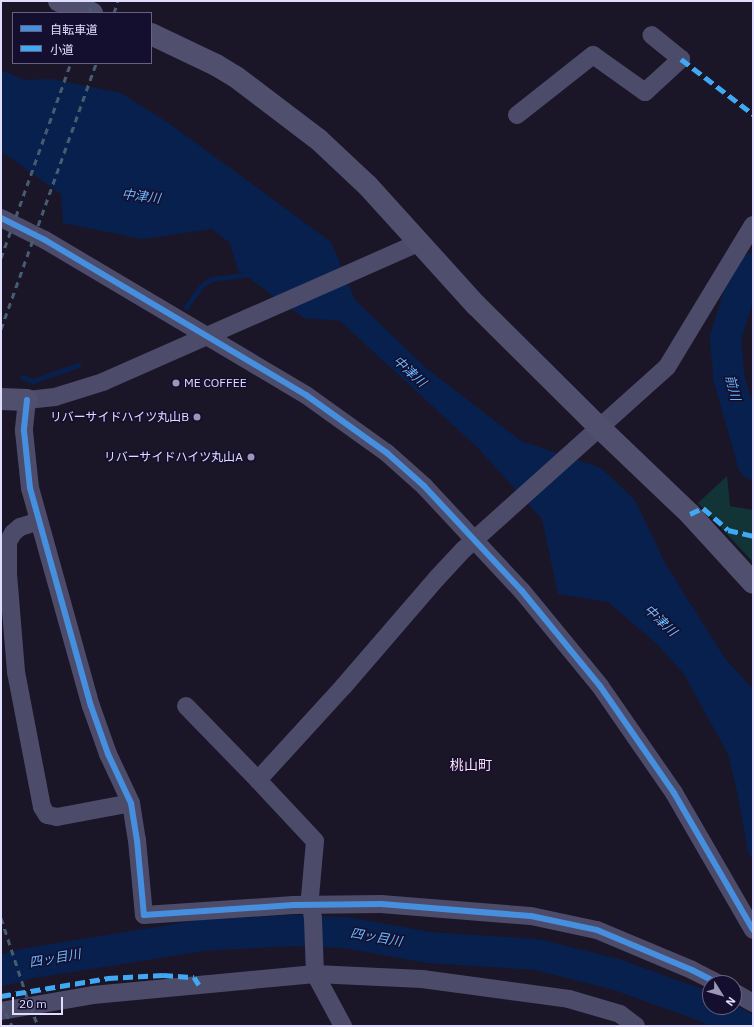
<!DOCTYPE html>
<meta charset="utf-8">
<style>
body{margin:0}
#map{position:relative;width:754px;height:1027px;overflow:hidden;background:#1a1628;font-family:"IBM Plex Sans","Noto Sans JP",sans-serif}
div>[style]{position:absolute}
.green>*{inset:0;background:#133436}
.water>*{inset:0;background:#08204d}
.stream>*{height:5px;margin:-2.5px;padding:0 2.5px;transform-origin:2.5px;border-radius:2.5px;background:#08204d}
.river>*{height:31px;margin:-15.5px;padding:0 15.5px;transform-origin:15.5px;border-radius:15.5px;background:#08204d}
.street>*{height:18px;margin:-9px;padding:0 9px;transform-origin:9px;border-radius:9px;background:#4c4b69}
.secondary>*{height:22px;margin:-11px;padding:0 11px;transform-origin:11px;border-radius:11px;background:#514f6e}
.rail>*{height:3px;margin-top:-1.5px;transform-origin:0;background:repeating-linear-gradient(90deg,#465c71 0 6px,transparent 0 11px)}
.quiet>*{height:5px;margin-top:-2.5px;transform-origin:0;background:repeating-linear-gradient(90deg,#3fa9f5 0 10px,transparent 0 15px)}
.cycleway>*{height:6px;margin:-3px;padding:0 3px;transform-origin:3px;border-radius:3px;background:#468fdf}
.dots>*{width:11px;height:11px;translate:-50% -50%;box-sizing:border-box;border:2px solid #150f2f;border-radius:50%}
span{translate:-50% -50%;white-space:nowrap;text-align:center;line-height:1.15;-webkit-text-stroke:3px #150f2f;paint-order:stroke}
.poi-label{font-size:12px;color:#e1ddff}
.left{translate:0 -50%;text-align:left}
.right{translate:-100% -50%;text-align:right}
.water-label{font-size:13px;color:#6bbaff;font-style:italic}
.quarter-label{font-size:14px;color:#ffdff3}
.frame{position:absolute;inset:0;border:2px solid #e1ddff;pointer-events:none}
.legend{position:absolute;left:12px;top:12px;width:140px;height:52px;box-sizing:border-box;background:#150f2f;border:1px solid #676182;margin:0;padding:5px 7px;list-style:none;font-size:12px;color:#e1ddff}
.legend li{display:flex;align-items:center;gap:8px;height:20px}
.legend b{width:20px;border:1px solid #676182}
.north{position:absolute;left:702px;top:975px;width:40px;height:40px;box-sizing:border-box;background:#150f2f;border:1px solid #676182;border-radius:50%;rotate:127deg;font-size:11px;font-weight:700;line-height:16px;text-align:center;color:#e1ddff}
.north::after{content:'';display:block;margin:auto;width:14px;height:18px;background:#9b97b4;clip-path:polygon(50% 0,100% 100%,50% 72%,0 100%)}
.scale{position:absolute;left:12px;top:997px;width:51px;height:18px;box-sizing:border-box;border:2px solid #e1ddff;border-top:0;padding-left:5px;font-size:12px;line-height:14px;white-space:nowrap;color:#e1ddff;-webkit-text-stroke:3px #150f2f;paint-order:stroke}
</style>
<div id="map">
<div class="green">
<div style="clip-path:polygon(727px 476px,730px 506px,753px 510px,753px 562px,698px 503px)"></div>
</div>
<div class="water">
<div style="clip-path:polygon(1px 70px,25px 80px,51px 79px,121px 93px,170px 124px,331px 242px,355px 300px,427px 369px,521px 441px,601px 468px,635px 500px,666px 565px,726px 660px,753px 689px,753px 859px,748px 852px,738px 796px,728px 754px,684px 674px,658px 645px,608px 602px,558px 594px,542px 519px,478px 448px,340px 321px,304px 318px,238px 270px,230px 243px,212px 229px,142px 239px,63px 223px,61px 194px,1px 151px)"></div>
</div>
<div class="stream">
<div style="left:186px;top:307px;width:26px;rotate:-54deg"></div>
<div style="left:201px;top:286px;width:12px;rotate:-35deg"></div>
<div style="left:211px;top:279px;width:38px;rotate:-7deg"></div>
<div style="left:22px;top:377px;width:12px;rotate:20deg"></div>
<div style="left:33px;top:381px;width:48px;rotate:-19.6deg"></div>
</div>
<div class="river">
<div style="left:753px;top:268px;width:15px;rotate:132deg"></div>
<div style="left:743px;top:279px;width:62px;rotate:107deg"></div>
<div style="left:725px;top:338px;width:38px;rotate:85deg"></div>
<div style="left:728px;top:376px;width:91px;rotate:74.1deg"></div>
<div style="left:1px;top:970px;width:27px;rotate:-15deg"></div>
<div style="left:27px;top:963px;width:176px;rotate:-9.1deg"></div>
<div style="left:201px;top:935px;width:90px;rotate:-3.2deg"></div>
<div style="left:291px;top:930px;width:54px;rotate:2.1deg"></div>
<div style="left:345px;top:932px;width:84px;rotate:10.2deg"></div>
<div style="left:428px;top:947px;width:108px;rotate:3.7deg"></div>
<div style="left:536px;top:954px;width:82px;rotate:14deg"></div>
<div style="left:616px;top:974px;width:97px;rotate:19.9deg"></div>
<div style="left:707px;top:1007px;width:39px;rotate:29deg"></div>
</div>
<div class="street">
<div style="left:517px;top:115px;width:97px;rotate:-38.3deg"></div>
<div style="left:593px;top:55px;width:64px;rotate:35.4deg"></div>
<div style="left:645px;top:92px;width:49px;rotate:-42.5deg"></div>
<div style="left:681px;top:59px;width:38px;rotate:-141deg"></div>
<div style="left:1px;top:218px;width:49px;rotate:26.6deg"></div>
<div style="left:45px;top:240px;width:304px;rotate:30.7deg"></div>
<div style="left:306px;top:395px;width:100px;rotate:35.6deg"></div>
<div style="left:387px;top:453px;width:50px;rotate:41.7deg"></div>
<div style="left:424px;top:486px;width:144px;rotate:47deg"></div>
<div style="left:522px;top:591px;width:123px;rotate:50.6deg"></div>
<div style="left:600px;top:686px;width:130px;rotate:55.3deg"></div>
<div style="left:674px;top:793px;width:158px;rotate:60deg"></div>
<div style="left:418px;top:243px;width:344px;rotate:156.2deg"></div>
<div style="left:103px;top:382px;width:50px;rotate:162.6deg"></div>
<div style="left:55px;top:397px;width:28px;rotate:174deg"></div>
<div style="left:27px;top:400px;width:31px;rotate:96deg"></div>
<div style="left:24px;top:431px;width:57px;rotate:84deg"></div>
<div style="left:30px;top:488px;width:226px;rotate:74.4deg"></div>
<div style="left:91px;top:706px;width:51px;rotate:70.5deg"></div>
<div style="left:108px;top:754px;width:54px;rotate:64.9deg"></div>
<div style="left:131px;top:803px;width:37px;rotate:81deg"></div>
<div style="left:137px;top:840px;width:75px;rotate:84.7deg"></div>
<div style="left:144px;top:915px;width:150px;rotate:-3.8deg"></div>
<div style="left:294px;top:905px;width:87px;rotate:-0.7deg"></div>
<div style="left:381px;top:904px;width:150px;rotate:4.6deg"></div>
<div style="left:531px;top:916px;width:67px;rotate:12deg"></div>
<div style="left:597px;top:930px;width:103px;rotate:22.8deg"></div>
<div style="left:692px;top:970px;width:28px;rotate:27deg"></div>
<div style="left:39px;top:521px;width:20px;rotate:162deg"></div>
<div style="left:20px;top:527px;width:9px;rotate:139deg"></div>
<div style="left:13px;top:533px;width:10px;rotate:119deg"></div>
<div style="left:8px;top:542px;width:32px;rotate:90deg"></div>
<div style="left:8px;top:574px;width:98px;rotate:85.3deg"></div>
<div style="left:16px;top:672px;width:137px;rotate:79.1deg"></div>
<div style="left:42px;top:807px;width:9px;rotate:58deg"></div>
<div style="left:47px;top:815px;width:10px;rotate:11deg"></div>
<div style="left:57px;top:817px;width:75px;rotate:-10.7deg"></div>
<div style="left:186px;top:706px;width:103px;rotate:45.8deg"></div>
<div style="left:734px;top:992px;width:22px;rotate:30deg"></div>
<div style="left:1px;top:1011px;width:93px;rotate:-9.9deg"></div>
<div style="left:93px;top:995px;width:223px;rotate:-5.4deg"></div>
<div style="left:315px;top:974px;width:107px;rotate:2.7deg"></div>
<div style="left:422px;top:979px;width:148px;rotate:7.7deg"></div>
<div style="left:569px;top:999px;width:53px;rotate:16.4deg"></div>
<div style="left:620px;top:1014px;width:20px;rotate:37deg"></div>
<div style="left:343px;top:1026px;width:59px;rotate:-118.3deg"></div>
<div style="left:315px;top:974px;width:55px;rotate:-92.1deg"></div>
<div style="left:313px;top:919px;width:22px;rotate:-98deg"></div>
<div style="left:310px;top:897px;width:56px;rotate:-84.9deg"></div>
<div style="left:315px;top:841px;width:83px;rotate:-133.1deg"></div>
<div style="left:258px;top:780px;width:126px;rotate:-47.6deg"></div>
<div style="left:343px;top:687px;width:144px;rotate:-49.2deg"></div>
<div style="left:437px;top:578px;width:38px;rotate:-47deg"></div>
<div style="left:463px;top:550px;width:274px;rotate:-41.9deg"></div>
<div style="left:667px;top:367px;width:166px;rotate:-58.8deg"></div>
</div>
<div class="secondary">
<div style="left:59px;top:1px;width:35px;rotate:20deg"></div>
<div style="left:151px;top:34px;width:72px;rotate:25.5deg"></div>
<div style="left:216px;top:65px;width:23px;rotate:31deg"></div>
<div style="left:236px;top:77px;width:104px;rotate:37.2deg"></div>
<div style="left:319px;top:140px;width:67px;rotate:43.2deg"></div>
<div style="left:368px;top:186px;width:161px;rotate:47.8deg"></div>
<div style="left:476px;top:305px;width:175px;rotate:44.8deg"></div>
<div style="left:600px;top:428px;width:124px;rotate:43.7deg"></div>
<div style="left:690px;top:514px;width:93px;rotate:47.6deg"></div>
<div style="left:1px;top:399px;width:26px;rotate:2deg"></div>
</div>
<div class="rail">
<div style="left:89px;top:13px;width:13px;rotate:-72deg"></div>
<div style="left:114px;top:13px;width:13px;rotate:-72deg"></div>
<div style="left:1px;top:258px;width:207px;rotate:-70.3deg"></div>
<div style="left:1px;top:329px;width:282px;rotate:-70.3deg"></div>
<div style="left:1px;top:918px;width:93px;rotate:71.8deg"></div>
<div style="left:30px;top:1006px;width:22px;rotate:68deg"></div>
<div style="left:1px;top:1003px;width:25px;rotate:64deg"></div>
</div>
<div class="quiet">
<div style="left:681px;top:59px;width:91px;rotate:37.4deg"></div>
<div style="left:690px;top:514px;width:14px;rotate:-25deg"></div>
<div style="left:703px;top:508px;width:33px;rotate:41deg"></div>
<div style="left:728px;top:530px;width:26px;rotate:13deg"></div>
<div style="left:1px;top:996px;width:109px;rotate:-9.5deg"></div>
<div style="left:108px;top:978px;width:55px;rotate:-3.1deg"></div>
<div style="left:163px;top:975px;width:31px;rotate:4deg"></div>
<div style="left:194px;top:977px;width:9px;rotate:58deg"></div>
</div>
<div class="cycleway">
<div style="left:1px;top:218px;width:49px;rotate:26.6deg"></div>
<div style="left:45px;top:240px;width:304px;rotate:30.7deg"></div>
<div style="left:306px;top:395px;width:100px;rotate:35.6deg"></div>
<div style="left:387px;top:453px;width:50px;rotate:41.7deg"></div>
<div style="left:424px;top:486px;width:144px;rotate:47deg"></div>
<div style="left:522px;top:591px;width:123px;rotate:50.6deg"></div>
<div style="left:600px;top:686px;width:130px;rotate:55.3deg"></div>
<div style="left:674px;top:793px;width:158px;rotate:60deg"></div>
<div style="left:27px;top:400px;width:31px;rotate:96deg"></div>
<div style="left:24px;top:431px;width:57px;rotate:84deg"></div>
<div style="left:30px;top:488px;width:226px;rotate:74.4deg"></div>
<div style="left:91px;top:706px;width:51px;rotate:70.5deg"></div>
<div style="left:108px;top:754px;width:54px;rotate:64.9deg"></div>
<div style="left:131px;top:803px;width:37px;rotate:81deg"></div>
<div style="left:137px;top:840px;width:75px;rotate:84.7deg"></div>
<div style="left:144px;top:915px;width:150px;rotate:-3.8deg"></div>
<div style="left:294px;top:905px;width:87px;rotate:-0.7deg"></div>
<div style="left:381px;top:904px;width:150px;rotate:4.6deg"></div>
<div style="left:531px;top:916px;width:67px;rotate:12deg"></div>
<div style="left:597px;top:930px;width:103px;rotate:22.8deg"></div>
<div style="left:692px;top:970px;width:28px;rotate:27deg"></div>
</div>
<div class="dots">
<div style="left:176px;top:383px;background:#9b97b4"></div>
<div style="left:197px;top:417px;background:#9b97b4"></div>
<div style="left:251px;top:457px;background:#9b97b4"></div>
</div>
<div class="poi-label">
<span class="left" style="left:184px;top:383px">ME COFFEE</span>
<span class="right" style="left:189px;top:417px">リバーサイドハイツ丸山B</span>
<span class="right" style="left:243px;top:457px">リバーサイドハイツ丸山A</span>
</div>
<div class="water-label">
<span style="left:141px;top:197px;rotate:7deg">中津川</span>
<span style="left:409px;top:372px;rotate:42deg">中津川</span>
<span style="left:732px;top:388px;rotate:76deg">前川</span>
<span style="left:660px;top:621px;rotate:43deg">中津川</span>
<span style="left:376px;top:938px;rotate:10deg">四ッ目川</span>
<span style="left:55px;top:959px;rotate:-10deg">四ッ目川</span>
</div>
<div class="quarter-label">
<span style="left:471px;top:765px">桃山町</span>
</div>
<div class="frame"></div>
<ul class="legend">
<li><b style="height:5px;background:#468fdf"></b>自転車道</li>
<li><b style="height:5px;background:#3fa9f5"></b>小道</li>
</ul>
<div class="north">N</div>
<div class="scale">20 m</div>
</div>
